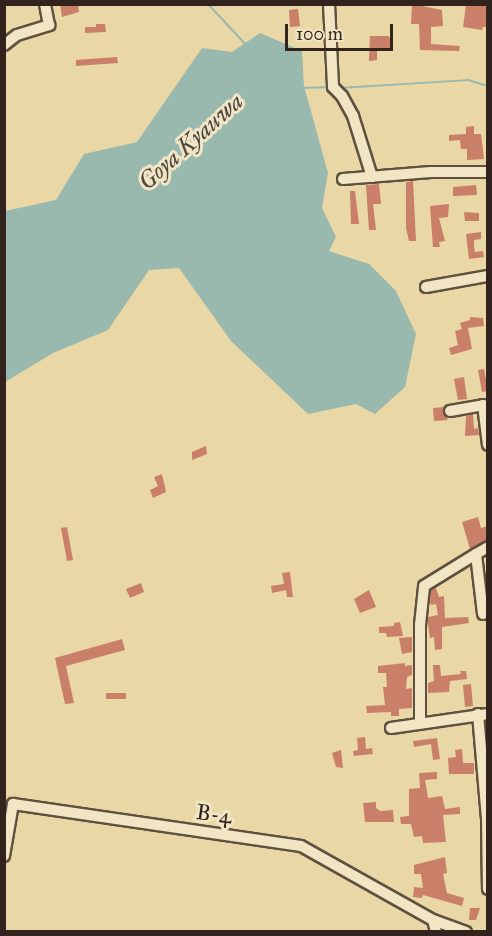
<!DOCTYPE html>
<style>
body{margin:0}
#map{position:relative;width:492px;height:936px;overflow:hidden;background:#e9d7a5;font-family:"IM FELL Great Primer",serif}
div>[style]{position:absolute}
.water>*{inset:0;background:#99b8ae}
.stream>*{height:2px;margin:-1px;padding:0 1px;transform-origin:1px;border-radius:1px;background:#99b8ae}
.building>*{inset:0;background:#c97f68}
.roads{filter:drop-shadow(2px 0 #60503f) drop-shadow(-2px 0 #60503f) drop-shadow(0 2px #60503f) drop-shadow(0 -2px #60503f)}
.minor>*{height:10px;margin:-5px;padding:0 5px;transform-origin:5px;border-radius:5px;background:#f1e5c4}
span{translate:-50% -50%;white-space:nowrap;text-align:center;line-height:1.15;-webkit-text-stroke:6px #f1e5c4;paint-order:stroke}
.street-label{font-size:22px;color:#33231d}
.water-label{font-size:24px;color:#4c4841;font-style:italic}
.frame{position:absolute;inset:0;border:6px solid #33231d;pointer-events:none}
.scale{position:absolute;left:285px;top:24px;width:108px;height:27px;box-sizing:border-box;border:3px solid #33231d;border-top:0;padding-left:8px;font-size:18px;line-height:21px;white-space:nowrap;color:#33231d;-webkit-text-stroke:4px #f1e5c4;paint-order:stroke}
</style>
<div id="map">
<div class="water">
<div style="clip-path:polygon(260px 33px,302px 51px,304px 86px,328px 173px,322px 208px,336px 237px,329px 251px,369px 264px,396px 291px,416px 334px,405px 387px,375px 414px,356px 404px,308px 414px,231px 341px,179px 268px,149px 270px,108px 330px,53px 353px,5px 382px,5px 211px,56px 200px,84px 154px,137px 142px,202px 48px,232px 52px)"></div>
</div>
<div class="stream">
<div style="left:208px;top:4px;width:57px;rotate:47.1deg"></div>
<div style="left:303px;top:88px;width:27px;rotate:-2deg"></div>
<div style="left:339px;top:88px;width:129px;rotate:-3.5deg"></div>
<div style="left:468px;top:80px;width:21px;rotate:17deg"></div>
</div>
<div class="building">
<div style="clip-path:polygon(60px 4px,78px 5px,79px 12px,62px 17px)"></div>
<div style="clip-path:polygon(412px 4px,442px 10px,443px 26px,431px 27px,431px 44px,460px 46px,459px 51px,420px 50px,419px 24px,411px 24px)"></div>
<div style="clip-path:polygon(478px 4px,488px 7px,488px 27px,483px 27px,482px 30px,463px 27px,466px 5px)"></div>
<div style="clip-path:polygon(298px 9px,300px 26px,290px 27px,289px 10px)"></div>
<div style="clip-path:polygon(96px 24px,105px 24px,106px 32px,85px 33px,85px 27px,96px 27px)"></div>
<div style="clip-path:polygon(370px 36px,389px 36px,393px 51px,377px 51px,377px 60px,369px 61px)"></div>
<div style="clip-path:polygon(117px 57px,118px 63px,76px 66px,76px 60px)"></div>
<div style="clip-path:polygon(474px 126px,474px 134px,481px 134px,484px 159px,467px 160px,467px 149px,461px 149px,460px 140px,449px 141px,449px 135px,466px 134px,466px 127px)"></div>
<div style="clip-path:polygon(413px 181px,416px 241px,409px 241px,406px 228px,406px 182px)"></div>
<div style="clip-path:polygon(379px 184px,381px 204px,373px 204px,376px 230px,369px 230px,366px 185px)"></div>
<div style="clip-path:polygon(476px 185px,477px 195px,453px 196px,453px 187px)"></div>
<div style="clip-path:polygon(350px 191px,355px 191px,359px 224px,351px 224px)"></div>
<div style="clip-path:polygon(449px 204px,448px 217px,439px 218px,445px 241px,439px 242px,440px 247px,433px 247px,430px 206px)"></div>
<div style="clip-path:polygon(464px 212px,479px 213px,479px 221px,465px 221px)"></div>
<div style="clip-path:polygon(481px 232px,481px 239px,474px 240px,474px 246px,475px 252px,483px 251px,484px 257px,469px 259px,466px 234px)"></div>
<div style="clip-path:polygon(470px 317px,483px 318px,484px 326px,468px 328px,472px 349px,451px 355px,449px 348px,458px 345px,455px 331px,462px 329px,460px 323px,470px 320px)"></div>
<div style="clip-path:polygon(484px 369px,488px 391px,482px 392px,478px 370px)"></div>
<div style="clip-path:polygon(464px 377px,467px 399px,458px 400px,454px 379px)"></div>
<div style="clip-path:polygon(444px 407px,443px 413px,448px 420px,434px 421px,433px 408px)"></div>
<div style="clip-path:polygon(473px 414px,474px 429px,478px 428px,479px 435px,465px 436px,466px 416px)"></div>
<div style="clip-path:polygon(206px 446px,207px 454px,192px 460px,192px 452px)"></div>
<div style="clip-path:polygon(162px 474px,166px 492px,153px 498px,150px 490px,158px 486px,154px 477px)"></div>
<div style="clip-path:polygon(478px 517px,481px 528px,488px 526px,488px 540px,470px 549px,462px 522px)"></div>
<div style="clip-path:polygon(67px 527px,73px 560px,67px 561px,61px 528px)"></div>
<div style="clip-path:polygon(290px 572px,293px 597px,287px 597px,286px 590px,272px 593px,271px 586px,284px 584px,282px 573px)"></div>
<div style="clip-path:polygon(141px 583px,144px 592px,130px 598px,126px 589px)"></div>
<div style="clip-path:polygon(436px 588px,439px 597px,444px 596px,445px 618px,468px 617px,469px 623px,442px 627px,442px 649px,435px 650px,434px 637px,430px 638px,428px 625px,428px 617px,438px 615px,436px 604px,431px 605px,430px 602px,431px 590px)"></div>
<div style="clip-path:polygon(369px 590px,376px 607px,360px 613px,354px 599px)"></div>
<div style="clip-path:polygon(400px 622px,403px 636px,387px 637px,386px 633px,379px 633px,379px 627px,394px 626px,394px 623px)"></div>
<div style="clip-path:polygon(412px 637px,412px 652px,402px 654px,399px 638px)"></div>
<div style="clip-path:polygon(122px 639px,125px 650px,66px 666px,74px 703px,65px 704px,55px 658px)"></div>
<div style="clip-path:polygon(405px 663px,405px 666px,412px 665px,412px 675px,407px 677px,406px 689px,412px 688px,412px 708px,399px 709px,399px 716px,391px 716px,391px 712px,367px 713px,366px 706px,385px 705px,383px 687px,387px 687px,386px 673px,378px 673px,378px 666px)"></div>
<div style="clip-path:polygon(433px 665px,440px 665px,441px 676px,461px 674px,460px 671px,466px 671px,467px 679px,450px 681px,449px 692px,428px 693px,428px 683px,434px 681px)"></div>
<div style="clip-path:polygon(471px 684px,473px 706px,465px 707px,463px 685px)"></div>
<div style="clip-path:polygon(106px 693px,126px 693px,126px 699px,106px 699px)"></div>
<div style="clip-path:polygon(365px 737px,366px 749px,372px 748px,373px 754px,354px 756px,353px 751px,358px 750px,357px 738px)"></div>
<div style="clip-path:polygon(437px 738px,440px 759px,433px 760px,431px 744px,414px 747px,413px 741px)"></div>
<div style="clip-path:polygon(462px 749px,463px 763px,474px 763px,474px 774px,449px 774px,448px 758px,456px 757px,455px 750px)"></div>
<div style="clip-path:polygon(341px 750px,343px 768px,336px 767px,332px 753px)"></div>
<div style="clip-path:polygon(437px 772px,437px 779px,425px 780px,428px 798px,442px 796px,445px 809px,460px 807px,460px 814px,443px 815px,446px 842px,423px 843px,422px 836px,414px 837px,411px 824px,401px 824px,400px 817px,409px 816px,409px 789px,420px 788px,419px 773px)"></div>
<div style="clip-path:polygon(376px 802px,376px 808px,380px 811px,393px 810px,394px 822px,365px 822px,363px 803px)"></div>
<div style="clip-path:polygon(445px 857px,447px 873px,443px 874px,447px 893px,464px 898px,462px 906px,423px 895px,422px 898px,413px 897px,414px 887px,423px 888px,421px 874px,414px 874px,414px 865px)"></div>
<div style="clip-path:polygon(470px 908px,480px 908px,476px 920px,469px 920px)"></div>
</div>
<div class="roads">
<div class="minor">
<div style="left:329px;top:4px;width:83px;rotate:87.2deg"></div>
<div style="left:333px;top:87px;width:13px;rotate:45deg"></div>
<div style="left:342px;top:96px;width:23px;rotate:61deg"></div>
<div style="left:353px;top:116px;width:64px;rotate:72.7deg"></div>
<div style="left:4px;top:45px;width:16px;rotate:-38deg"></div>
<div style="left:17px;top:35px;width:34px;rotate:-17deg"></div>
<div style="left:49px;top:25px;width:21px;rotate:-101deg"></div>
<div style="left:343px;top:179px;width:88px;rotate:-4.5deg"></div>
<div style="left:431px;top:172px;width:57px"></div>
<div style="left:426px;top:287px;width:63px;rotate:-10.1deg"></div>
<div style="left:450px;top:411px;width:34px;rotate:-10deg"></div>
<div style="left:483px;top:405px;width:40px;rotate:82.9deg"></div>
<div style="left:483px;top:614px;width:60px;rotate:-96.7deg"></div>
<div style="left:476px;top:554px;width:14px;rotate:-30deg"></div>
<div style="left:478px;top:714px;width:105px;rotate:85.1deg"></div>
<div style="left:487px;top:819px;width:70px;rotate:89.2deg"></div>
<div style="left:420px;top:723px;width:98px;rotate:-90deg"></div>
<div style="left:420px;top:625px;width:39px;rotate:-84deg"></div>
<div style="left:424px;top:586px;width:61px;rotate:-31.6deg"></div>
<div style="left:391px;top:728px;width:98px;rotate:-8.2deg"></div>
<div style="left:4px;top:856px;width:53px;rotate:-80.2deg"></div>
<div style="left:13px;top:804px;width:291px;rotate:8.3deg"></div>
<div style="left:301px;top:846px;width:151px;rotate:29.3deg"></div>
<div style="left:433px;top:920px;width:12px;rotate:76deg"></div>
<div style="left:433px;top:920px;width:35px;rotate:20deg"></div>
</div>
</div>
<div class="street-label">
<span style="left:214px;top:814px;rotate:8deg">B-4</span>
</div>
<div class="water-label">
<span style="left:191px;top:142px;rotate:-42deg">Goya Kyauwa</span>
</div>
<div class="frame"></div>
<div class="scale">100 m</div>
</div>
